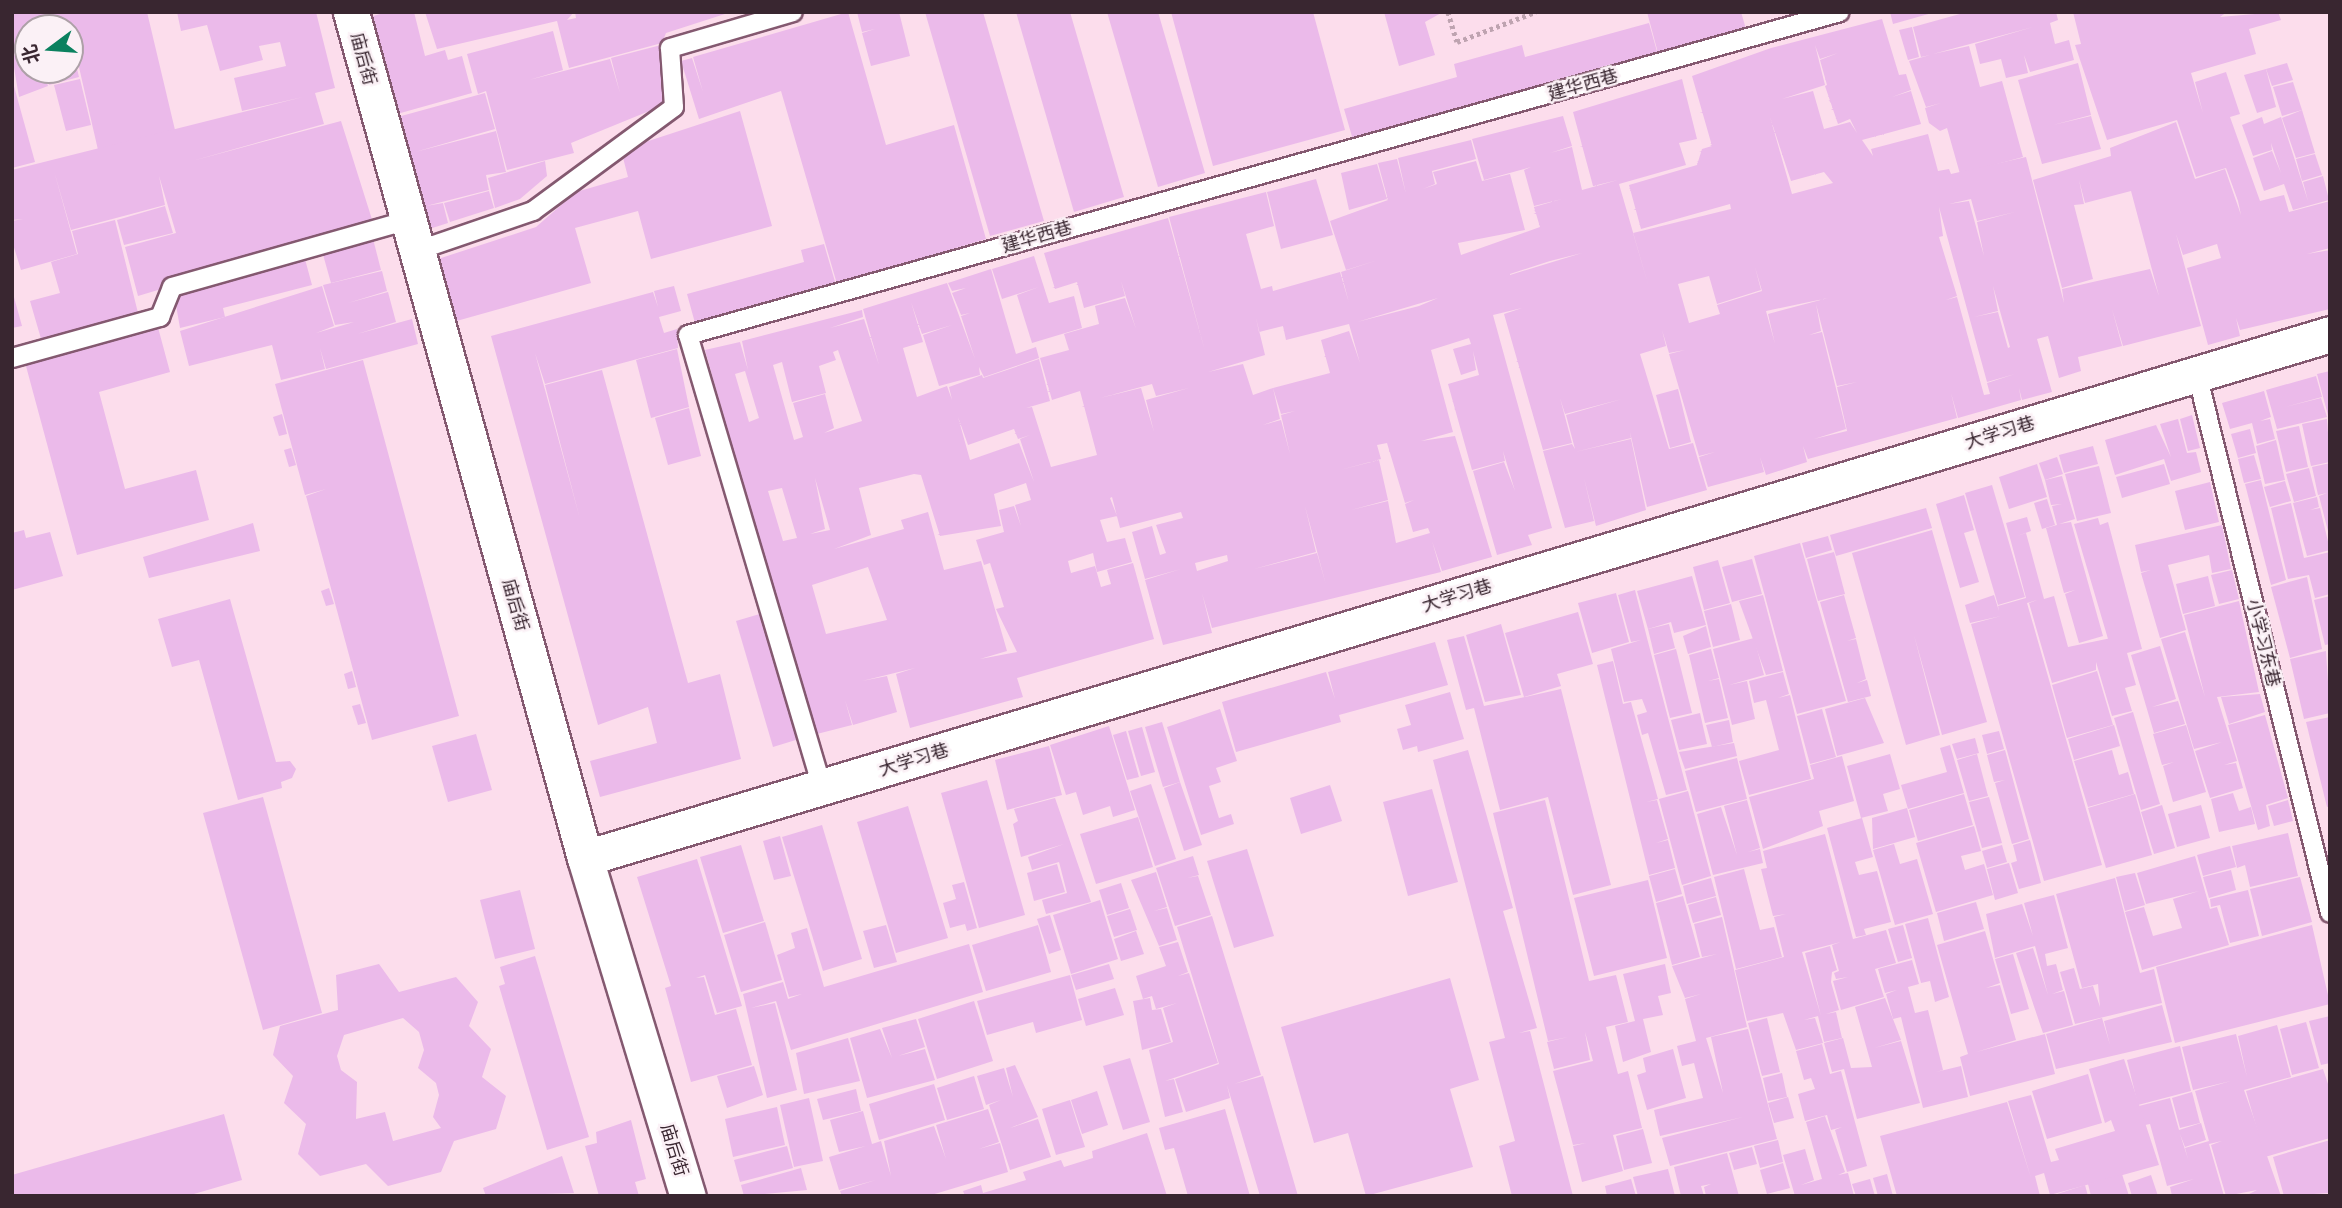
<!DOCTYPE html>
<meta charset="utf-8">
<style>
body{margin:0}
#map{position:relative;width:2342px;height:1208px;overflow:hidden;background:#fcddec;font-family:"Public Sans","Noto Sans SC",sans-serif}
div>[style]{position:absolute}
.building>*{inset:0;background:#ebbaea}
.path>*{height:4.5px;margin-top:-2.25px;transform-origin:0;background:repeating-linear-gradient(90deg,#bea3b0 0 3.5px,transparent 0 7px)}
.roads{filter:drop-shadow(2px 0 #845970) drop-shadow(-2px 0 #845970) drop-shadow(0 2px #845970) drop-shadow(0 -2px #845970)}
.lane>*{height:18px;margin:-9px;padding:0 9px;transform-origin:9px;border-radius:9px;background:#fff}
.street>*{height:35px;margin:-17.5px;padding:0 17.5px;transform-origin:17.5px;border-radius:17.5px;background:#fff}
span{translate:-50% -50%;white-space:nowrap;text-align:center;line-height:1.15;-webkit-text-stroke:5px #fbf1f6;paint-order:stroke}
.street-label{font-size:18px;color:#392630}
.frame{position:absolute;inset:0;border:14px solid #392630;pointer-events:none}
.north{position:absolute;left:14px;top:14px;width:70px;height:70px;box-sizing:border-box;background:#fbf1f6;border:2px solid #ada0a7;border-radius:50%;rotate:254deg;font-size:19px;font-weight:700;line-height:28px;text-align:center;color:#392630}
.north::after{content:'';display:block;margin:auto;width:24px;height:32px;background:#0b815f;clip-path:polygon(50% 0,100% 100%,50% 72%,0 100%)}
</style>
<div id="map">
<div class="building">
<div style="clip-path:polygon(12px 12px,147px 12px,175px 130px,98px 150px,70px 28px,28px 28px,28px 51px,12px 54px)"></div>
<div style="clip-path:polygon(177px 12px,316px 12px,335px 88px,315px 93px,324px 124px,192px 161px,341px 121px,375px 229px,302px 248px,312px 285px,223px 308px,225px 317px,180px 328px,173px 288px,228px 269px,138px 296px,125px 247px,176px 233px,159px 176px,165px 205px,71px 230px,54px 171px,77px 254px,21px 270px,12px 241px,12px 221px,23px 219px,12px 220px,12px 170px,303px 97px,242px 111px,234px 78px,286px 66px,280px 42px,259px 46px,263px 60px,220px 71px,207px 25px,181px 31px)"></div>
<div style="clip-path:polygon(387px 12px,414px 12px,425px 56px,445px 50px,448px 60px,462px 56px,472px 93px,397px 114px,370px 17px)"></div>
<div style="clip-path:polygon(425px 12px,574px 12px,567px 20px,576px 18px,575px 12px,728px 13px,666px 33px,662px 43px,569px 68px,557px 21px,437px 49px)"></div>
<div style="clip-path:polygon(848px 12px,886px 145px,954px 125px,986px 239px,837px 284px,781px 91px,699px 119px,681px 61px,692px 58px,703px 92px,693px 57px)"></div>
<div style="clip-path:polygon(857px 12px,899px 12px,910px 56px,871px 66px,862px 33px,875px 29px,862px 32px)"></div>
<div style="clip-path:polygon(925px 12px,983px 12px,1044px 221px,990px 236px)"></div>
<div style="clip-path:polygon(1016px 12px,1070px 12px,1124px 197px,1074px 212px)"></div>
<div style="clip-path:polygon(1107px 12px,1158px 12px,1205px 173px,1158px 187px)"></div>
<div style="clip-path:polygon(1171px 12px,1313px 12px,1345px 130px,1213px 166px)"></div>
<div style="clip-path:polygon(1384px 12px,1443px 12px,1425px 22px,1435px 55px,1399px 66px)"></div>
<div style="clip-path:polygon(1647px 12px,1741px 12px,1746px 29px,1658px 53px)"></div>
<div style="clip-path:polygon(1890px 12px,1932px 12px,1932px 13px,1893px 24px)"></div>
<div style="clip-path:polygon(1967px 12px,2056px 12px,2058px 20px,2050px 23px,2055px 44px,2069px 40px,2074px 60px,2030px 72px,2024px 55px,2028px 73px,2006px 78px,2001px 59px,1980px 64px,1975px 44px,2033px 27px,1933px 54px,1969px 46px,1980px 87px,2002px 81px,2023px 157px,1960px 174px,1947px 128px,1940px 131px,1929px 123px,1925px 108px,1941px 103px,1926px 107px,1909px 61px,1930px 55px,1921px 57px,1913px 27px)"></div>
<div style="clip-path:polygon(evenodd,2073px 12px,2227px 12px,2220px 17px,2278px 12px,2281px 20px,2249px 29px,2256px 54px,2191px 73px,2203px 113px,2195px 82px,2226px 72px,2240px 114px,2230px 117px,2260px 201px,2284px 195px,2289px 212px,2330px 201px,2330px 248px,2307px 254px,2330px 250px,2330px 309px,2240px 330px,2236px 318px,2240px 336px,2208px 345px,2187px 268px,2221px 258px,2217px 244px,2183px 255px,2176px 234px,2201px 326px,2123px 346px,2112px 309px,2122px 346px,2078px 357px,2081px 371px,2059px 378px,2048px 336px,2037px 339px,2052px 392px,2022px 400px,2019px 388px,2021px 400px,1958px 418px,1951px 393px,1957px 418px,1808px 459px,1803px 446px,1807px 462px,1766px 475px,1760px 457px,1764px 472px,1708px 487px,1699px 457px,1715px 452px,1699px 456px,1669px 354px,1685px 350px,1669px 353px,1662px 330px,1666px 346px,1640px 354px,1669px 449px,1693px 443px,1707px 490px,1647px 507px,1630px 432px,1631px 438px,1575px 452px,1631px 439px,1646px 510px,1596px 526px,1584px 478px,1594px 521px,1565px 528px,1543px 451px,1572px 444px,1575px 449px,1566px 415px,1622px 399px,1565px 414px,1560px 398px,1572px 443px,1543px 450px,1504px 314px,1522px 308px,1493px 315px,1552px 528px,1528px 535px,1532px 545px,1497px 555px,1473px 471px,1504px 462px,1515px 491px,1503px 451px,1505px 461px,1472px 470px,1448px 384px,1479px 375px,1473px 351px,1476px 370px,1461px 375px,1453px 349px,1471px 344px,1469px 338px,1431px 350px,1453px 432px,1421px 441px,1455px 436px,1492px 557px,1442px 571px,1432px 541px,1441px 572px,1212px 628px,1202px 593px,1212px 633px,1163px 645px,1145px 580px,1181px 569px,1145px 579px,1132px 532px,1152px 526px,1160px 555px,1166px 553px,1156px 525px,1183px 518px,1181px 512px,1120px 528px,1112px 497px,1110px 498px,1117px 516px,1100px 520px,1107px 542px,1125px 538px,1132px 562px,1097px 572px,1093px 553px,1068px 561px,1071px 573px,1095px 566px,1101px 587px,1111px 584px,1107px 570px,1133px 563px,1154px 639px,1017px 678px,1023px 697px,910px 728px,896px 674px,915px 668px,862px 681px,887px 676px,897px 712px,853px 725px,845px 700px,852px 725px,813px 735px,705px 350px,740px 342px,748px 370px,742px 341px,862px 310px,863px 317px,830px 328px,864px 319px,879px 365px,863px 309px,947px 283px,975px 359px,961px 316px,970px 313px,961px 315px,952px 293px,966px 288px,952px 291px,948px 283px,991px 269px,1016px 354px,1036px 347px,1039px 358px,984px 377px,979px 367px,980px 375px,939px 386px,923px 335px,952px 325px,922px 334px,911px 302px,923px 342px,903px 348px,917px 397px,947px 386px,952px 400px,949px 387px,982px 375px,983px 378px,1039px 359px,1050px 401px,1026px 408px,1032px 407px,1051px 467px,1097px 455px,1080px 391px,1052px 400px,1040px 358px,1069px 350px,1064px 334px,1099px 324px,1095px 306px,1125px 298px,1136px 329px,1121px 281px,1125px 296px,1084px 308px,1077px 282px,1055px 289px,1044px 253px,1168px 218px,1205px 351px,1169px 217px,1266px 192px,1274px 226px,1246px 234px,1261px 289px,1272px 286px,1273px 291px,1340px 272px,1349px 303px,1341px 272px,1378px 260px,1346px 270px,1330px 221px,1388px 200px,1378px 163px,1397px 159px,1406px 194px,1398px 158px,1471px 140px,1476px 159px,1432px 171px,1435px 184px,1423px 189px,1437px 184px,1433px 172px,1476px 161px,1482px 181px,1510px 174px,1525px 230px,1458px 243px,1461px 255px,1540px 227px,1534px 207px,1562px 199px,1534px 206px,1524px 170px,1531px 167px,1484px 180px,1472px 139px,1563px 116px,1572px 146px,1550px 153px,1572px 147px,1582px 190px,1618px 180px,1593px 186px,1573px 112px,1682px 79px,1697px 139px,1679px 143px,1686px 165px,1619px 184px,1650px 291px,1633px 233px,1731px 209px,1730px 204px,1641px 229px,1629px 185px,1697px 165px,1702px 149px,1712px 146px,1692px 76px,1771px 48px,1882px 19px,1899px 75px,1906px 74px,1911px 90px,1892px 97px,1911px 91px,1921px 124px,1862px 140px,1873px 156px,1871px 149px,1928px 134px,1938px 171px,1949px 169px,1951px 174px,2026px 157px,2064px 303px,2062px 289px,2150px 269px,2159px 296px,2131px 191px,2085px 203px,2079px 180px,2084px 204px,2074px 205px,2093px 279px,2062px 288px,2033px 180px,2111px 156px,2110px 148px,2176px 122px,2195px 179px,2225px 169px,2241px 215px,2238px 201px,2226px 168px,2196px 177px,2177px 120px,2107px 140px,2075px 45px,2081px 44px,2073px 12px,1815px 45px,1820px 59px,1838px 53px,1820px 60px,1827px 85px,1825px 86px,1838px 124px,1850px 119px,1857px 133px,1850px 122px,1824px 129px,1813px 91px,1782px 99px,1825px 85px,1815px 45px,2073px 12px,1770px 117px,1791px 181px,1824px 172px,1833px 183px,1792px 194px,1770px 117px,2073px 12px,1971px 199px,1977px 221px,2015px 212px,1977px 222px,1984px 256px,1969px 201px,1949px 204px,1971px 199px,2073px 12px,1939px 207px,1987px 382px,2015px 374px,1987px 383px,1990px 394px,1984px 395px,1957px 297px,1946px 300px,1957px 296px,1939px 237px,1943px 236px,1939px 207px,2073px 12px,1582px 253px,1510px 275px,1510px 274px,1550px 261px,1582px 253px,2073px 12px,1755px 267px,1762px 291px,1717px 305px,1720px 314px,1689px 323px,1678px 284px,1709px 276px,1717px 304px,1761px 290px,1755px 267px,2073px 12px,1993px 286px,2010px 347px,2008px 348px,1998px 312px,1974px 317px,1998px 311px,1993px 286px,2073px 12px,1438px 298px,1419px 306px,1357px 322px,1438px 298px,2073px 12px,1828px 298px,1768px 314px,1775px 344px,1766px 311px,1828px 298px,2073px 12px,1816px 304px,1837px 386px,1857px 382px,1837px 387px,1850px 444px,1847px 431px,1814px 439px,1846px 429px,1822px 332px,1809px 335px,1821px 331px,1816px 304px,2073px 12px,1256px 318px,1259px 332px,1283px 326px,1286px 340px,1349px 324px,1360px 363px,1349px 331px,1321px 340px,1330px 373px,1273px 388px,1281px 414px,1295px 411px,1281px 415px,1290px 454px,1281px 420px,1263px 425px,1280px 419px,1273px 388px,1253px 395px,1243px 364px,1208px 372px,1265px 355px,1256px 318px,2073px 12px,838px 350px,862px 421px,824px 433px,834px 428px,825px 394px,793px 403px,803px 437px,794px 440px,773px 365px,782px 362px,792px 402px,826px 393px,819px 366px,836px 360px,833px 352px,838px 350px,2073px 12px,745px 371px,759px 418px,749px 422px,735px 374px,745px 371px,2073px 12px,1152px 384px,1156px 396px,1189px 388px,1146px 400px,1154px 432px,1141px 388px,1100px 398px,1152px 384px,2073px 12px,958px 417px,968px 445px,1014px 429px,1018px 439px,1030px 435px,1020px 439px,1034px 482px,1019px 443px,970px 460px,958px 417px,2073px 12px,1387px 443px,1405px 503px,1414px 500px,1405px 504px,1413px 532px,1428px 528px,1430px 533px,1396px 543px,1388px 501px,1351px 510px,1388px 500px,1379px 460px,1340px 470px,1381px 459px,1377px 445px,1387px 443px,2073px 12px,914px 474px,921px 475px,940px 536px,1001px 526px,994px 494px,1026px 483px,1031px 500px,1015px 505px,1021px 526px,1014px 506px,999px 510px,1004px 532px,976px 540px,984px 565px,990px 563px,1004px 607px,996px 609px,1017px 652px,980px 659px,1007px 651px,981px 561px,944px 570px,928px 512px,901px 520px,904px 529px,834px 549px,871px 535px,859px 488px,914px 474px,2073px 12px,815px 478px,830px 530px,810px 534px,825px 529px,815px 478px,2073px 12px,782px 488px,797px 538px,783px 541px,768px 491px,782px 488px,2073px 12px,1305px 506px,1326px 585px,1317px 553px,1254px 569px,1316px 552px,1305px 506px,2073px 12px,1227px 555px,1228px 561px,1197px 571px,1195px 563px,1227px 555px,2073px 12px,868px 567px,887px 620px,826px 634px,812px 585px,868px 567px)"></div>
<div style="clip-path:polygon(1649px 23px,1658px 55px,1353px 140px,1344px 109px,1457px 77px,1454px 64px,1522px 45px,1525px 57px)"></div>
<div style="clip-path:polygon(1912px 27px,1919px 57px,1908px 60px,1899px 30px)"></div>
<div style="clip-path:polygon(553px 31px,563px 70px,529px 80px,610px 59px,620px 93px,611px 58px,661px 45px,664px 105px,571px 143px,574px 153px,507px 170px,486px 91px,478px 94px,467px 54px)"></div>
<div style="clip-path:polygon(70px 40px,79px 77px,49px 85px,45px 70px,70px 70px)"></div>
<div style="clip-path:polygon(28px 52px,28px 70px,43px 70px,48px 86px,19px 97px,12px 56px)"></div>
<div style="clip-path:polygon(2078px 63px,2091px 115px,2053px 125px,2091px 116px,2101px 149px,2042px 164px,2018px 80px)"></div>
<div style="clip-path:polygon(2287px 63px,2293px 80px,2272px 86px,2266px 69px)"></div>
<div style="clip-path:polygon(2266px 69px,2276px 107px,2257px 113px,2244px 75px)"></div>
<div style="clip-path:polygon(12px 79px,35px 162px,12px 168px)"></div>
<div style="clip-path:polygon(80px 79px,91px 125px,66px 131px,54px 85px)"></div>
<div style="clip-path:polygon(2293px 82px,2302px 110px,2282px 116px,2273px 87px)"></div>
<div style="clip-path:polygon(485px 93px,495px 129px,415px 152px,496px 131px,506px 172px,486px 175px,489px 190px,426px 206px,443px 203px,448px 223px,426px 230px,394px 118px)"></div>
<div style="clip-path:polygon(2302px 110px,2315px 153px,2296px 158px,2282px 118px)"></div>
<div style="clip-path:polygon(740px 111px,772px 226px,651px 259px,638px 211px,575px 228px,591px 283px,453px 322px,435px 260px,536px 227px,576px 192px,628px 177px,621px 150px)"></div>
<div style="clip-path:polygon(2262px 117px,2264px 124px,2281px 117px,2308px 201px,2303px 182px,2323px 176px,2329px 200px,2293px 210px,2284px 184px,2264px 191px,2253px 158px,2272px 151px,2281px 173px,2271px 143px,2272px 150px,2253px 156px,2242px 125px)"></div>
<div style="clip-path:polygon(2315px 154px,2322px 175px,2302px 181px,2296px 159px)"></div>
<div style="clip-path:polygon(545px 161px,547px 176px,520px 199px,495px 208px,488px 178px)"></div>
<div style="clip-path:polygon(1377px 164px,1387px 199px,1349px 210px,1341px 173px)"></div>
<div style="clip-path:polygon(1316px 179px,1333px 235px,1281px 249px,1267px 192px)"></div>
<div style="clip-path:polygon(489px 191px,494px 208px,450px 222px,444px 203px)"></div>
<div style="clip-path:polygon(165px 206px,173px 233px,124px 245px,117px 220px)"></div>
<div style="clip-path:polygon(115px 220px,140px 321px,44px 349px,30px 301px,60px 293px,51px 262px,78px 254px,72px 231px)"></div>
<div style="clip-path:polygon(371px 231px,381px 270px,331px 283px,320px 244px)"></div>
<div style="clip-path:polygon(824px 244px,836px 285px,695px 323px,687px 294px,804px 262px,801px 250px)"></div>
<div style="clip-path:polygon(1034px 256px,1049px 303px,1074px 296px,1082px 328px,1032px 343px,1017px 295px,1039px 287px,1002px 299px,992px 269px)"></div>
<div style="clip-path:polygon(382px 271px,387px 291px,348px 303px,388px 292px,396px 322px,357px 334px,412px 319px,418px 344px,326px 369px,320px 348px,325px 369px,281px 380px,272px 345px,189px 366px,180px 331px,322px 286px,334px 326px,316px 333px,354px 322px,335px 325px,323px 285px)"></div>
<div style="clip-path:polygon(674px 286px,681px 311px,659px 317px,664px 333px,677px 329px,678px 348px,545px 384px,535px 353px,580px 519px,545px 385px,602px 370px,688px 683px,720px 674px,741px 759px,600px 797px,590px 761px,657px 743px,648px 707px,598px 725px,491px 336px,653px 292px,658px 307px,654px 291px)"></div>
<div style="clip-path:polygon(12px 290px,22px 326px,12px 328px)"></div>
<div style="clip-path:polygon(156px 320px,170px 372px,99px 392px,125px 489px,196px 470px,209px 520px,77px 555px,23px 355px)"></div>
<div style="clip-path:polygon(677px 349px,689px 407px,651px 418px,636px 360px)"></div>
<div style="clip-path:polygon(363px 360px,459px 716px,372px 740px,306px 496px,326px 489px,305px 495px,275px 384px)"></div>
<div style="clip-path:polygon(2330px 371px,2330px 419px,2329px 419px,2317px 374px)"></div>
<div style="clip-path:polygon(2316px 376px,2322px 397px,2285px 407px,2321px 398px,2327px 417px,2277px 429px,2266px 390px)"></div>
<div style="clip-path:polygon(1678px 389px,1691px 442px,1670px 448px,1656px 395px)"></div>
<div style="clip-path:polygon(2264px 391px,2271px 417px,2260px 421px,2270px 419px,2275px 439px,2257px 444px,2252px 423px,2230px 429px,2222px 403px)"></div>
<div style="clip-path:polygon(689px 408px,701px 456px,668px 465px,655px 418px)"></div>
<div style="clip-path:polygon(282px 414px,287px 434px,279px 436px,273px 417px)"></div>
<div style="clip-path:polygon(2192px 415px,2200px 448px,2188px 451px,2180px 419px)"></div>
<div style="clip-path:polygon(2178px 419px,2187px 453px,2196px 452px,2201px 472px,2171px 481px,2164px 459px,2115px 475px,2105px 440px,2156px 425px,2171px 457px,2160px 424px)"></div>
<div style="clip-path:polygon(2327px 419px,2330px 462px,2311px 466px,2302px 424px)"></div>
<div style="clip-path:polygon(2299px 426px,2308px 467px,2286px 472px,2276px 431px)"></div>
<div style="clip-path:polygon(2250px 429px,2256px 453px,2238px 458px,2231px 434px)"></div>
<div style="clip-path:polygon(2276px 440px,2285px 480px,2265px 484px,2256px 446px)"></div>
<div style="clip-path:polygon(2093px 446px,2098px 464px,2064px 473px,2059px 455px)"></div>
<div style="clip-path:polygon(291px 448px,296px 465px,289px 467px,284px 450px)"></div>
<div style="clip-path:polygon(2254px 455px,2261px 479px,2244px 483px,2238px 459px)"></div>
<div style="clip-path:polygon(2057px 457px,2063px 474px,2045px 480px,2039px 463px)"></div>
<div style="clip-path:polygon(2330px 463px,2330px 534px,2329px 535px,2319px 496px,2327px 493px,2318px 495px,2312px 467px)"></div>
<div style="clip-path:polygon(2037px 464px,2047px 497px,2009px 509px,1999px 477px)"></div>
<div style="clip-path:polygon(2164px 464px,2170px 484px,2122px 498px,2116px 477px)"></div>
<div style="clip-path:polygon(2099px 466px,2111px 513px,2077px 521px,2065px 474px)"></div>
<div style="clip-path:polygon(2309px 468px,2316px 496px,2294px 502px,2286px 474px)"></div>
<div style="clip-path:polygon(2062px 476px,2075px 519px,2059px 524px,2071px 522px,2103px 636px,2079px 643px,2065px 594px,2075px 590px,2064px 593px,2046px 528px,2057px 525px,2052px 506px,2062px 504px,2051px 505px,2045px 480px)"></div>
<div style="clip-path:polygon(2261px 480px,2286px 580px,2271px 585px,2245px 484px)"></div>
<div style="clip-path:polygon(2285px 481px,2291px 501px,2270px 507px,2264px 487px)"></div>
<div style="clip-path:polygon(2210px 482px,2219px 522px,2185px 530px,2175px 491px)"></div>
<div style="clip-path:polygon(1992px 485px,2025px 597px,1998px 605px,1965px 493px)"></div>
<div style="clip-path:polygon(1964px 495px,1974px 530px,1964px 533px,1979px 582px,1960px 588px,1936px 504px)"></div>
<div style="clip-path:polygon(2317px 497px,2319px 507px,2310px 510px,2320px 508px,2330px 550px,2307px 556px,2293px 503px)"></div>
<div style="clip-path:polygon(2047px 499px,2055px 525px,2042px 529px,2034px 503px)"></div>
<div style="clip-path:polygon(2291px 503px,2304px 558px,2330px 552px,2330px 594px,2315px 598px,2309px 575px,2288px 579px,2271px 508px)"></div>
<div style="clip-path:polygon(1926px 508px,1932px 528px,1836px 556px,1830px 535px)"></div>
<div style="clip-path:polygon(2027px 517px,2031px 531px,2017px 536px,2026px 533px,2044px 599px,2054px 596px,2068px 647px,2116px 637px,2108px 639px,2074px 524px,2098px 518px,2100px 525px,2108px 522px,2142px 649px,2127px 653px,2136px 685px,2125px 688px,2132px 711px,2112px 716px,2096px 662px,2096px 670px,2052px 683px,2029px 603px,2037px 600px,2027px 603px,2102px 865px,2044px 881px,1971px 624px,2001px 616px,1970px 623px,1965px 605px,1994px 595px,1999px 611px,1998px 606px,2026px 598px,2006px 523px)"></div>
<div style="clip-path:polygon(253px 523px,260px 551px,149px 578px,143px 557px)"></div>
<div style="clip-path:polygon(2222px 525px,2231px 569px,2212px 573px,2209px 555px,2168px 565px,2186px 630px,2160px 638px,2141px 573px,2151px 570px,2141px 572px,2135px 545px)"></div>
<div style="clip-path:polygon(24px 530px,26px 538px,50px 532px,63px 576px,12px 590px,12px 533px)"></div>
<div style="clip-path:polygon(1932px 530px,1987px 722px,1942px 735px,1914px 635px,1940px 735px,1906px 745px,1852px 553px)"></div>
<div style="clip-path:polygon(1828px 536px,1832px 550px,1806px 558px,1802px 543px)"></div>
<div style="clip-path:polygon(1800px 543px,1846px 701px,1797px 714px,1754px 556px)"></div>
<div style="clip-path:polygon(1834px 552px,1845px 594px,1818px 601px,1807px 559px)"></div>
<div style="clip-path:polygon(1752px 559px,1762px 594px,1732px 602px,1722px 567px)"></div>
<div style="clip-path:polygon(1718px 560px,1730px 603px,1704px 610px,1693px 567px)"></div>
<div style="clip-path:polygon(2232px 570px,2239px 599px,2219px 604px,2211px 575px)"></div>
<div style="clip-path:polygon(1692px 576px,1706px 625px,1674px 633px,1671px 622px,1648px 629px,1637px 591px)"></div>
<div style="clip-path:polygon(2208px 576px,2215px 606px,2183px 614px,2176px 584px)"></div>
<div style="clip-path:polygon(2307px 577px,2322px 649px,2290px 658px,2271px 587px)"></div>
<div style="clip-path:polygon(329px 588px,334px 604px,326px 606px,321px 591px)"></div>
<div style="clip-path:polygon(1635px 590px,1647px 638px,1687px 790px,1666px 795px,1648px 733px,1642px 735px,1637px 715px,1647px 712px,1642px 699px,1624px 702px,1611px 649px,1641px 640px,1631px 642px,1618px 595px)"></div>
<div style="clip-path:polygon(1616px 593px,1629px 642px,1592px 653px,1578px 603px)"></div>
<div style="clip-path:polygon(1763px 595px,1783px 671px,1766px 675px,1739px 601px)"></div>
<div style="clip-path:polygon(1844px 595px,1856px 638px,1847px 641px,1856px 639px,1866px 679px,1857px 683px,1867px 680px,1871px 696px,1848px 702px,1820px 602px)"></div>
<div style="clip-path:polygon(2330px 596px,2330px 644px,2325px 645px,2314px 600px)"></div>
<div style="clip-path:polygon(230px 599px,276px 762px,290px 761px,296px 769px,292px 778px,281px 782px,282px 788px,238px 800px,199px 660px,172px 667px,158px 619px)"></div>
<div style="clip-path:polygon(2239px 601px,2259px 692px,2217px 697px,2237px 761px,2224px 765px,2236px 763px,2243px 788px,2210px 798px,2195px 751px,2222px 742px,2194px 749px,2161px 639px,2185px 632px,2205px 697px,2184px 615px)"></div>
<div style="clip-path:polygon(1731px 604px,1740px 640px,1713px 647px,1704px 611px)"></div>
<div style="clip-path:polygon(1578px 612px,1593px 664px,1557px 674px,1561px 686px,1524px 697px,1505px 633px)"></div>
<div style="clip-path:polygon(763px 613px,799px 739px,773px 747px,736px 621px)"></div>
<div style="clip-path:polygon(1501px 624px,1521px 695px,1485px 702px,1466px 635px)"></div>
<div style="clip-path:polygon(1669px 624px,1675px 648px,1654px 654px,1648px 629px)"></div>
<div style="clip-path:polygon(1706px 626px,1711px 647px,1688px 654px,1683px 636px)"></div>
<div style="clip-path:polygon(1464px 636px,1484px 706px,1561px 689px,1611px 885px,1573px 895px,1548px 797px,1500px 810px,1474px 708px,1466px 710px,1447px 640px)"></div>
<div style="clip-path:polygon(1754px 638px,1764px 675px,1729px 685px,1747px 681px,1755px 719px,1732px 725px,1713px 649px)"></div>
<div style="clip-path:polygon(1435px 642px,1448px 685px,1339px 715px,1341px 722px,1236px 752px,1222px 702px,1326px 672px,1335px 699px,1328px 672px)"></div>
<div style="clip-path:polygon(2160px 646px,2176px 699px,2152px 707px,2178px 701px,2185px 724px,2154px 733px,2131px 655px)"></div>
<div style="clip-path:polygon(1676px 649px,1692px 713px,1670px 718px,1654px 655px)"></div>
<div style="clip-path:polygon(1711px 649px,1719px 678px,1708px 681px,1719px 679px,1728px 718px,1705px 723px,1689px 655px)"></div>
<div style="clip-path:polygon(2326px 651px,2330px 713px,2304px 719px,2290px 659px)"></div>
<div style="clip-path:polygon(1613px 661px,1623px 704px,1631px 702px,1658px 799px,1646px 802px,1657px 800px,1668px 839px,1656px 843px,1668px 840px,1675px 868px,1649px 875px,1597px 665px)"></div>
<div style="clip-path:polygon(352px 671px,356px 687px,348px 689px,344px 674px)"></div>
<div style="clip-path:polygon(2097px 671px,2113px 725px,2067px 738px,2052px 685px)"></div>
<div style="clip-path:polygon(1783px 672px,1789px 694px,1778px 698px,1790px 695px,1811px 779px,1749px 795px,1739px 761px,1779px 750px,1766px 700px,1754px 703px,1749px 681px)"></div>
<div style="clip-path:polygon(1450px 692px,1464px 739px,1418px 752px,1417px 746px,1403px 750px,1397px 729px,1411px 725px,1405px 705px)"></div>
<div style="clip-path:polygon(2260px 694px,2265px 712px,2229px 724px,2221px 697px)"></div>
<div style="clip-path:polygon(1865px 698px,1884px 743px,1837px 756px,1825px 709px)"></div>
<div style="clip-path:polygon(360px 704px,366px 723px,358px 725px,352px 706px)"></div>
<div style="clip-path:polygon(1220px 709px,1237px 761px,1216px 768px,1221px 782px,1209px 786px,1219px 818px,1231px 814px,1234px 824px,1201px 835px,1167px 727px)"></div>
<div style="clip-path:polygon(1822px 709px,1836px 757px,1810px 764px,1797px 716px)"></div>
<div style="clip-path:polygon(2133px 712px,2160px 804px,2141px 810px,2114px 718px)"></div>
<div style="clip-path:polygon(1700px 713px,1707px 744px,1679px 750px,1671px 720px)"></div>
<div style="clip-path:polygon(2265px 715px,2288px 798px,2266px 805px,2270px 826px,2258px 830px,2228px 725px)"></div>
<div style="clip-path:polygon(2330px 717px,2330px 806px,2327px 807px,2306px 722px)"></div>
<div style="clip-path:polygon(1729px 720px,1733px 742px,1712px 747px,1706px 725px)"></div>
<div style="clip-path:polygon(1162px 722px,1180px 782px,1163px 787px,1145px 727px)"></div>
<div style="clip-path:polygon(2114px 725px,2120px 746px,2074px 760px,2068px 739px)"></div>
<div style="clip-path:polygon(2186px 725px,2206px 792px,2173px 802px,2163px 766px,2174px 762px,2162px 765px,2153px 734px)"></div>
<div style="clip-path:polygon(1109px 726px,1135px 810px,1113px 817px,1110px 806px,1083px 815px,1076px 792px,1066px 795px,1050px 745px)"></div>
<div style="clip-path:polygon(1142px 727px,1155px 772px,1141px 776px,1128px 731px)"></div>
<div style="clip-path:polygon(1126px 731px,1139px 777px,1127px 780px,1113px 735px)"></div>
<div style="clip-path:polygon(1999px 731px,2004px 749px,1987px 754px,1982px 735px)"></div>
<div style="clip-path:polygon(476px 734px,492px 790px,448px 802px,432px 746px)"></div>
<div style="clip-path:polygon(1975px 738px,1979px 753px,1957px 759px,1952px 744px)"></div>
<div style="clip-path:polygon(1734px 743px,1737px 756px,1685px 769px,1679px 752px)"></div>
<div style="clip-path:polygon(1950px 745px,1964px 793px,1908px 809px,1901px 785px,1947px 772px,1940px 748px)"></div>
<div style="clip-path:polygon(1049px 746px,1062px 795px,1007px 810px,995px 760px)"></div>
<div style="clip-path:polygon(1468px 750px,1513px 908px,1503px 911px,1537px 1028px,1519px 1033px,1530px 1031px,1573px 1196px,1512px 1196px,1499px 1146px,1515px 1141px,1489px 1042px,1505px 1038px,1433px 760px)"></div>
<div style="clip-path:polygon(2005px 750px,2029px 839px,2012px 844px,1995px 783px,2005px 780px,1994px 782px,1987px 755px)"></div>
<div style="clip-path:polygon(2112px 750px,2119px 775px,2128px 772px,2134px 794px,2088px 807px,2074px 761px)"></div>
<div style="clip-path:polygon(1890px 754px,1900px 789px,1883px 794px,1888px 811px,1861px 818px,1847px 766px)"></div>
<div style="clip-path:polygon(1977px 754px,1988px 796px,1969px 801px,1957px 760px)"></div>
<div style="clip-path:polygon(1842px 756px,1854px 801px,1819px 811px,1823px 826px,1763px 849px,1749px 797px,1814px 779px,1810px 765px)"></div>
<div style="clip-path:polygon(1737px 758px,1747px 799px,1696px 812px,1685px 771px)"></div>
<div style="clip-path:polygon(987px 780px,1025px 915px,979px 928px,941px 793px)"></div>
<div style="clip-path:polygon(1180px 782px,1202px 845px,1184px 851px,1164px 788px)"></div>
<div style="clip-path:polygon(1151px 784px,1176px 859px,1155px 866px,1130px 791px)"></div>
<div style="clip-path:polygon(1330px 785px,1342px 821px,1301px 834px,1290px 798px)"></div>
<div style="clip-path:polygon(1432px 789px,1458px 882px,1408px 896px,1383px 802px)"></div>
<div style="clip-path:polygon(1688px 791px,1711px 876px,1682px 885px,1659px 799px)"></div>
<div style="clip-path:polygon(2233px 793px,2239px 811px,2251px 807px,2255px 824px,2219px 832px,2211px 799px)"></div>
<div style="clip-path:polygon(1964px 794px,1973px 825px,1918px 841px,1909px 810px)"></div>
<div style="clip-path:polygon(2135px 794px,2152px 855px,2106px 868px,2088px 808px)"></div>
<div style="clip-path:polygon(263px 797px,322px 1013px,263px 1030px,203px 813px)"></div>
<div style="clip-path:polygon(1989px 797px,2002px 843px,1982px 848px,1969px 802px)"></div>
<div style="clip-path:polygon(1055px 798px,1091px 902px,1046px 914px,1042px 900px,1067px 893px,1059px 862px,1032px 870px,1028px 857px,1064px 844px,1021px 857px,1013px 824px,1018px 821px,1014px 809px)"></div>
<div style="clip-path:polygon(1545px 800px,1589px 981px,1616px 975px,1628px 1022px,1606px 1027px,1618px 1074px,1628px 1071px,1642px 1128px,1613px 1135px,1623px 1171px,1582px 1182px,1573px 1146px,1586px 1143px,1573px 1145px,1553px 1071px,1593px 1061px,1585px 1032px,1590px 1060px,1554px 1069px,1547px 1042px,1568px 1037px,1548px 1041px,1493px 813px)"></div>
<div style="clip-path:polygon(1747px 800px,1760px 848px,1748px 852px,1760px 849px,1763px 863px,1713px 875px,1697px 814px,1721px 807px,1737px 855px,1724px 806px)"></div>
<div style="clip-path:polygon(2288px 800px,2293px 821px,2274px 826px,2268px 806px)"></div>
<div style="clip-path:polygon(2162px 805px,2175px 848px,2154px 854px,2141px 812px)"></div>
<div style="clip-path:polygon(2201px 805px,2210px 838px,2177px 847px,2168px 814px)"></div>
<div style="clip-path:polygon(908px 806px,948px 938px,896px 953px,857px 822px)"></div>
<div style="clip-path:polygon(1907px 808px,1915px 837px,1873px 849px,1872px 818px)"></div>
<div style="clip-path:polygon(1138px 817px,1153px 867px,1096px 884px,1080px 834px)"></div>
<div style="clip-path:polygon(1862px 818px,1873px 857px,1855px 862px,1859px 875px,1877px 871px,1891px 922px,1864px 929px,1866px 935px,1856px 937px,1827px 828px)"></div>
<div style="clip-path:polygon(822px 825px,862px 959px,823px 971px,782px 837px)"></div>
<div style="clip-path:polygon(1974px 826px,1981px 851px,1961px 856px,1965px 870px,1984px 864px,1993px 895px,1936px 912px,1916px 843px)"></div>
<div style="clip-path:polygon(2288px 833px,2298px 876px,2250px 887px,2245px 865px,2237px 868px,2232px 846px)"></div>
<div style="clip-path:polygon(1825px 834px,1853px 939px,1886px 930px,1896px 963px,1875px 969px,1884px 997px,1841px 1010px,1833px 981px,1848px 977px,1836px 979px,1834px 973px,1839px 971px,1832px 945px,1841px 942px,1802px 952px,1821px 1016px,1805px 953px,1830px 946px,1837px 970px,1832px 972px,1831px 982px,1839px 1010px,1826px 1014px,1836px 1012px,1842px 1038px,1824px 1042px,1818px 1016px,1804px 1020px,1815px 1018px,1823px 1043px,1796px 1050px,1783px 1013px,1747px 1021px,1735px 970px,1784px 957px,1774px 917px,1786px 914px,1773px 916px,1761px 869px,1767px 868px,1763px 851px)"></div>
<div style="clip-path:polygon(780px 836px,791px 876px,774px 880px,763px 841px)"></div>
<div style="clip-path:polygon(2030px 840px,2041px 883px,2019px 889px,2011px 863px,2017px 861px,2013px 845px)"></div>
<div style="clip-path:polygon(1894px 844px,1900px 864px,1917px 859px,1933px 914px,1895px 925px,1873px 850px)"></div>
<div style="clip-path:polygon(741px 845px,764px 921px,723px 933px,700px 857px)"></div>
<div style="clip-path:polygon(2002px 845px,2007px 862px,1987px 868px,1982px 851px)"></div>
<div style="clip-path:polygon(2230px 846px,2236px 867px,2203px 876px,2197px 855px)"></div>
<div style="clip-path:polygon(1247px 849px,1274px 936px,1234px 948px,1207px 861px)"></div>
<div style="clip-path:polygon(1193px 856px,1199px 875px,1187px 878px,1198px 876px,1211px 915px,1175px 926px,1156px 868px)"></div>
<div style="clip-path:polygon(2195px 856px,2210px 909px,2217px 907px,2229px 945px,2142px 970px,2125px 912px,2144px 907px,2153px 936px,2182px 928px,2173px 899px,2199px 891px,2146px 904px,2137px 873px)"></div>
<div style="clip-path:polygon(697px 859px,742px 1006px,717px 1013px,705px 975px,696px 978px,704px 977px,715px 1015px,736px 1009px,752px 1065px,691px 1082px,665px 988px,671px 986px,637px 877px)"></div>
<div style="clip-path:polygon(2009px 863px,2018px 893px,1995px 900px,1987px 869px)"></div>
<div style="clip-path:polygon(1057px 864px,1065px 892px,1034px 901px,1027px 873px)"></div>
<div style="clip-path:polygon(1675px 869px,1682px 894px,1656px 902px,1649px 876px)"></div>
<div style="clip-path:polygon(1744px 869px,1760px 930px,1774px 927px,1782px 957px,1736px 969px,1714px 877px)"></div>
<div style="clip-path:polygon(2231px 870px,2236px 890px,2209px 898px,2203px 877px)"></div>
<div style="clip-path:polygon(1156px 872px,1167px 907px,1154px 911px,1167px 908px,1177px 940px,1159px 946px,1131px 880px)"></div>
<div style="clip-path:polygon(2135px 873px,2145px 905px,2125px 911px,2116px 877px)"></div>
<div style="clip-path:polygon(2300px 877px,2312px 922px,2262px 936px,2250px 889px)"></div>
<div style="clip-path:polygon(1711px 878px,1716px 896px,1687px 904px,1683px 886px)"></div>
<div style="clip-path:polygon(2115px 878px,2140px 973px,2154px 969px,2162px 1003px,2075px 1024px,2060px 972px,2074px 968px,2080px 989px,2093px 986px,2100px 1007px,2098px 984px,2082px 988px,2056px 894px)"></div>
<div style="clip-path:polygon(1648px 880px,1667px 958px,1594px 976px,1574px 898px)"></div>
<div style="clip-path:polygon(964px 882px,977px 928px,967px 931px,965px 924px,950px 928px,943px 903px,956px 899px,952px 885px)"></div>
<div style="clip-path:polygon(1121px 883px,1129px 908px,1107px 915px,1099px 890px)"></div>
<div style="clip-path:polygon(520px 890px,535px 949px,495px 959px,480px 900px)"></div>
<div style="clip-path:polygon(2248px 890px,2259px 936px,2230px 943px,2220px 905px,2211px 907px,2210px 899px)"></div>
<div style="clip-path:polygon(2054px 895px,2068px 948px,2045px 954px,2047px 966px,2056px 964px,2063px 990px,2052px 994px,2064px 991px,2073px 1025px,2043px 1033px,2016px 953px,2033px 948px,2048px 995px,2035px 946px,1995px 958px,1986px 914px,2022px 904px,2033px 936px,2024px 903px)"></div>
<div style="clip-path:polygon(1683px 896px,1700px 957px,1672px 965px,1656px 903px)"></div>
<div style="clip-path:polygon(1716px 897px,1721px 915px,1693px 923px,1688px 905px)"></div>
<div style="clip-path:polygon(1100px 900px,1118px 959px,1071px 974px,1053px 915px)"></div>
<div style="clip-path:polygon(1976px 902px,1984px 929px,1944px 941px,1937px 913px)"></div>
<div style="clip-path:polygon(1130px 909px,1137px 930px,1114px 937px,1107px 916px)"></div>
<div style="clip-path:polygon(1050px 915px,1061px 950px,1049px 954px,1037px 919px)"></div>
<div style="clip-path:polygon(1212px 916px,1261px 1075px,1234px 1084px,1263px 1076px,1298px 1196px,1260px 1196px,1227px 1085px,1230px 1098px,1186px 1112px,1175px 1079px,1219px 1064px,1177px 927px)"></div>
<div style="clip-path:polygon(1722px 917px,1747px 1027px,1706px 1038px,1723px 1093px,1711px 1037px,1748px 1029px,1777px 1139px,1670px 1166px,1662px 1138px,1743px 1117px,1660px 1136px,1654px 1110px,1703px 1098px,1694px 1063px,1682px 1066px,1677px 1046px,1696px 1041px,1685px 999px,1701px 994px,1685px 998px,1672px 966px,1717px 954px,1702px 957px,1694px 924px)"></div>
<div style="clip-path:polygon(1928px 918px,1949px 997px,1935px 1002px,1930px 981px,1921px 983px,1905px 924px)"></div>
<div style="clip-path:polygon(765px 922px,782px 980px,741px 992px,724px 935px)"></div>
<div style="clip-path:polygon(886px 925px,897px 962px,874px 968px,863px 931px)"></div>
<div style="clip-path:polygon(1038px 925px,1051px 972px,986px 991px,972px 945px)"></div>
<div style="clip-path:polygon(1903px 925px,1912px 958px,1898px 962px,1888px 929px)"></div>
<div style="clip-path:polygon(2312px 925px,2330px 1004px,2175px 1043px,2156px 967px)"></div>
<div style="clip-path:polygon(807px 928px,824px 987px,969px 944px,983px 992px,791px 1050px,776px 1001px,751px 1008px,775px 1003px,797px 1090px,767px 1098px,743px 994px,783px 982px,788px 999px,802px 994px,789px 997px,777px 955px,795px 948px,791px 933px)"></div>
<div style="clip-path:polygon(1136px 931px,1144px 954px,1121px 961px,1114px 939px)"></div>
<div style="clip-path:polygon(1985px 931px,2000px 983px,1986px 988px,2000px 985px,2016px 1040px,1976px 1052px,2045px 1034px,2055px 1074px,1970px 1096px,1960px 1057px,1968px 1054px,1937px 945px)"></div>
<div style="clip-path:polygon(1178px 942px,1188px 972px,1178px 976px,1189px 973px,1218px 1063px,1165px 1081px,1174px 1079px,1183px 1112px,1165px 1117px,1149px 1050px,1173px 1042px,1163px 1008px,1177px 1003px,1156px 1009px,1152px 996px,1143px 999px,1136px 976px,1166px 966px,1159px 947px)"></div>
<div style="clip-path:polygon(2013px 954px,2029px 1009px,2011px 1014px,1995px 959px)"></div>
<div style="clip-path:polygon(535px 956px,589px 1137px,547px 1150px,499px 986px,505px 984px,500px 967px)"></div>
<div style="clip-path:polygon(1912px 960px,1919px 984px,1908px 987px,1915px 1013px,1928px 1010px,1943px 1070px,1936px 1072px,1961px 1066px,1968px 1097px,1923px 1108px,1901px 1017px,1893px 1019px,1886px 994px,1897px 990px,1885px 993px,1878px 969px)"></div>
<div style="clip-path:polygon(evenodd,379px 964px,399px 992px,456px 977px,478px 1002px,469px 1026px,491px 1049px,482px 1077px,506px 1096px,496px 1129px,454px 1141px,441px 1172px,388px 1186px,366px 1164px,320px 1176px,298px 1154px,306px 1124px,284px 1103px,293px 1076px,273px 1055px,280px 1026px,338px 1010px,336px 975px,379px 964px,403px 1018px,419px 1032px,424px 1050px,418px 1068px,436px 1083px,439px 1095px,433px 1117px,441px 1128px,393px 1141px,385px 1112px,356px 1119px,357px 1082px,341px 1070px,337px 1056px,344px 1035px,403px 1018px)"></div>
<div style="clip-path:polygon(1109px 964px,1114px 979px,1076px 990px,1071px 975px)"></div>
<div style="clip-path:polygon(1665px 964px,1671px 993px,1658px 996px,1663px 1015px,1643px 1019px,1651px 1052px,1623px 1062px,1615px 1026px,1635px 1021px,1623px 974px)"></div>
<div style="clip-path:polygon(1070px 975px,1082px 1020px,1036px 1033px,1033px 1022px,987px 1035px,977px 1001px)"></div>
<div style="clip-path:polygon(1450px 978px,1479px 1080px,1450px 1089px,1473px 1167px,1366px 1196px,1348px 1133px,1314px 1143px,1281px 1027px)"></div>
<div style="clip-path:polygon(1115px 988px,1124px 1015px,1086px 1026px,1078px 999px)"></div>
<div style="clip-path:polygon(1150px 998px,1152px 1010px,1161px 1009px,1171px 1042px,1142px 1050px,1133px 1001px)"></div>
<div style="clip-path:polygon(1885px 998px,1901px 1040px,1874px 1048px,1901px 1041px,1920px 1103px,1857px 1119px,1844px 1069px,1832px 1072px,1824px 1043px,1843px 1038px,1851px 1068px,1872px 1067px,1855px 1007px)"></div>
<div style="clip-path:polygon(974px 1001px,993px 1061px,937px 1079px,918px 1019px)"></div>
<div style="clip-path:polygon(2162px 1005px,2172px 1042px,2056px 1069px,2046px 1034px,2102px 1018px,2110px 1045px,2104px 1021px)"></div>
<div style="clip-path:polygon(2330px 1016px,2330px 1063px,2321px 1065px,2309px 1021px)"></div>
<div style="clip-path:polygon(1767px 1018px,1780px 1072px,1762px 1076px,1748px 1023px)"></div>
<div style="clip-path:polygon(916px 1019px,925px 1047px,898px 1056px,925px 1049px,935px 1080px,867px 1098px,850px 1038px,880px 1029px,892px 1058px,882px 1028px)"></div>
<div style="clip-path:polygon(2306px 1022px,2319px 1068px,2292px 1075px,2280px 1029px)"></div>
<div style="clip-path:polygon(2277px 1025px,2291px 1077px,2244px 1090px,2281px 1196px,2245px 1196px,2257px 1190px,2226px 1196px,2211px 1145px,2222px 1141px,2209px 1144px,2224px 1196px,2172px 1196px,2170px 1187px,2194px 1179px,2167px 1186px,2150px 1124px,2145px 1125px,2139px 1106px,2170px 1098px,2179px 1130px,2201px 1123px,2206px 1140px,2185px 1147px,2180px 1134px,2188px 1159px,2185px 1148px,2209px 1141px,2195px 1091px,2231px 1081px,2193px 1090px,2182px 1047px,2236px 1034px,2247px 1077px,2238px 1036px)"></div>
<div style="clip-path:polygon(848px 1038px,860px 1081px,804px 1094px,796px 1053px)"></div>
<div style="clip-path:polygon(1822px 1044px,1830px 1074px,1841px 1071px,1867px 1166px,1847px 1172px,1835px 1130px,1842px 1127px,1831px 1130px,1827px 1115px,1805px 1121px,1798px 1094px,1815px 1089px,1811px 1078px,1804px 1080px,1796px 1051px)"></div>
<div style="clip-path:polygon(2180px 1046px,2191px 1091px,2138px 1105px,2127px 1060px)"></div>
<div style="clip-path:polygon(1673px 1049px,1686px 1098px,1647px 1110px,1637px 1075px,1646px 1072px,1643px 1058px)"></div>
<div style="clip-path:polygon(1130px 1058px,1150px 1122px,1123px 1130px,1103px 1066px)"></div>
<div style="clip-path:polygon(2124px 1059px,2159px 1165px,2050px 1195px,2044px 1173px,2035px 1176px,2040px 1196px,1897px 1196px,1880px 1136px,2007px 1102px,2031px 1178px,2008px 1101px,2031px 1095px,2051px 1162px,2059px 1160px,2055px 1149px,2115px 1131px,2111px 1120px,2105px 1123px,2089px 1069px)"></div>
<div style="clip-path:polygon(1015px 1065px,1038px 1117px,1010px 1128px,1038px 1119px,1051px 1157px,1010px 1170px,989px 1105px,1001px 1100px,986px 1105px,977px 1076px,1004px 1068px,1013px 1097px,1006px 1068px)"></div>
<div style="clip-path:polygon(754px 1066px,763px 1095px,727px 1108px,717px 1076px)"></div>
<div style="clip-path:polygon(2323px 1069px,2330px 1090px,2330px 1138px,2265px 1157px,2246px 1091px)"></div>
<div style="clip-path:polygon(1782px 1073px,1787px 1097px,1768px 1101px,1763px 1078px)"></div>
<div style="clip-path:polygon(2088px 1074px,2102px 1123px,2047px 1139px,2032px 1091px)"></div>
<div style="clip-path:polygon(974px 1076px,984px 1109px,947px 1120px,937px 1088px)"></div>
<div style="clip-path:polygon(934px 1084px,945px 1120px,879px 1140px,869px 1104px)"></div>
<div style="clip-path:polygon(856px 1089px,861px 1111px,823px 1120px,817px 1099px)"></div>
<div style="clip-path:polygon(1097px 1091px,1108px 1125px,1082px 1134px,1071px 1100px)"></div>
<div style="clip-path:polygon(2192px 1092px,2200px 1123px,2180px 1128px,2172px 1098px)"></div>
<div style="clip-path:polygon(1788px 1097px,1794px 1118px,1774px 1123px,1768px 1103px)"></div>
<div style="clip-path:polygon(809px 1098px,823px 1161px,794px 1167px,780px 1105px)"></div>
<div style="clip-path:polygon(1070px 1100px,1085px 1147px,1056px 1155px,1042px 1109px)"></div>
<div style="clip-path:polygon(777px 1107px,785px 1145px,733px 1157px,725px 1119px)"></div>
<div style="clip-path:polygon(988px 1109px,999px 1142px,979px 1149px,1000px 1143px,1008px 1172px,928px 1196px,842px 1196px,840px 1191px,876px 1180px,839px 1190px,829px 1157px,866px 1146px,839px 1152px,830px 1120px,863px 1111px,872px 1144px,881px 1141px,891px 1176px,884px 1141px,934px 1126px,946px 1159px,936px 1125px)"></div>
<div style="clip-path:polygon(1225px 1109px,1250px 1196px,1188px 1196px,1174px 1148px,1165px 1150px,1159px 1128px)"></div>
<div style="clip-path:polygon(224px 1114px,242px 1180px,187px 1196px,12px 1196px,12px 1175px)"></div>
<div style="clip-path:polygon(1825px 1116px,1845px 1172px,1838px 1175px,1848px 1173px,1854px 1196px,1795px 1196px,1783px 1155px,1805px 1149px,1814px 1180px,1801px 1185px,1822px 1179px,1806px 1122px)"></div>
<div style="clip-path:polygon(631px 1120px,646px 1179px,635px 1182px,639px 1196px,599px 1196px,585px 1146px,597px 1143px,596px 1132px)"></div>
<div style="clip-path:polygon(1643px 1129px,1652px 1163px,1624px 1170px,1616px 1136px)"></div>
<div style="clip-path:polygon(1147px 1133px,1167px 1196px,965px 1196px,963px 1191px,981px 1185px,983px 1193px,1026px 1180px,1023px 1172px,1061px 1160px,1064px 1167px,1093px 1158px,1092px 1151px)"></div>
<div style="clip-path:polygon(1778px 1140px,1783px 1162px,1760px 1168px,1754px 1146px)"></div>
<div style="clip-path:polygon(2330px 1140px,2330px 1193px,2284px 1196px,2273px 1157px)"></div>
<div style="clip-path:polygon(787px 1146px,793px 1168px,740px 1182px,734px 1160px)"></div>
<div style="clip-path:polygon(1752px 1147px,1757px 1164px,1734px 1170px,1729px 1153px)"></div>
<div style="clip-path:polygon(1727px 1153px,1739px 1196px,1706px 1196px,1704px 1187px,1711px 1184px,1701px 1186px,1704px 1196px,1681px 1196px,1674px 1167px)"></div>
<div style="clip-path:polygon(562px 1156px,574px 1193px,486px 1196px,483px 1188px)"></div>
<div style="clip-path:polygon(1783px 1163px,1790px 1188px,1767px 1194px,1760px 1170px)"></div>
<div style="clip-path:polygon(801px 1168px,807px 1190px,744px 1196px,741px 1185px)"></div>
<div style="clip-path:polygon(1668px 1169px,1675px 1196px,1638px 1196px,1633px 1177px)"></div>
<div style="clip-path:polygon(1887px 1174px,1893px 1196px,1878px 1196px,1873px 1178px)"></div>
<div style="clip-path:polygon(2122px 1174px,2129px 1196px,2091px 1196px,2088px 1184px)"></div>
<div style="clip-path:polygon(2151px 1175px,2158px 1196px,2132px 1196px,2128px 1183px)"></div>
<div style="clip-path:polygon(1631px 1179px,1636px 1196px,1607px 1196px,1605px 1186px)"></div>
<div style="clip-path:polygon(1870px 1179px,1875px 1196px,1856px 1196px,1852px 1184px)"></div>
<div style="clip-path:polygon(2085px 1185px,2088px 1196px,2054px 1196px,2054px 1195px)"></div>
</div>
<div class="path">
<div style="left:1448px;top:12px;width:31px;rotate:73deg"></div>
<div style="left:1457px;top:42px;width:84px;rotate:-21deg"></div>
</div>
<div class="roads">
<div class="lane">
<div style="left:416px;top:251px;width:124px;rotate:-18.9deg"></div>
<div style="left:533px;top:211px;width:175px;rotate:-36.4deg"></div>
<div style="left:674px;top:107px;width:59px;rotate:-93.9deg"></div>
<div style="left:670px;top:48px;width:128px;rotate:-16.3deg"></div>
<div style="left:12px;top:358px;width:154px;rotate:-15.5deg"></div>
<div style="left:160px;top:317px;width:32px;rotate:-68deg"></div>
<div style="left:172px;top:287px;width:243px;rotate:-15.8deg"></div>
<div style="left:2197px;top:374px;width:555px;rotate:76.14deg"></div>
<div style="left:822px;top:787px;width:471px;rotate:-106.5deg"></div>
<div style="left:688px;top:335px;width:1196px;rotate:-15.66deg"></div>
</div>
<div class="street">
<div style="left:351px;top:12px;width:878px;rotate:74.54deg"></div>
<div style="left:585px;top:858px;width:353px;rotate:73.1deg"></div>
<div style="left:585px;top:858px;width:1822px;rotate:-16.71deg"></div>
</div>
</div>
<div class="street-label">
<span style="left:363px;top:59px;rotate:75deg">庙后街</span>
<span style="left:1583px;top:85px;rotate:-16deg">建华西巷</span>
<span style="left:1037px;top:237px;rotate:-16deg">建华西巷</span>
<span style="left:2000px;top:433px;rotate:-17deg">大学习巷</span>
<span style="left:1457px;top:596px;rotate:-17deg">大学习巷</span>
<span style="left:515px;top:605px;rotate:74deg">庙后街</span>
<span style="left:2263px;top:643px;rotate:76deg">小学习东巷</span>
<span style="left:914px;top:760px;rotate:-17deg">大学习巷</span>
<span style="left:674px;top:1150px;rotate:73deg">庙后街</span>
</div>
<div class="frame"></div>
<div class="north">北</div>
</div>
